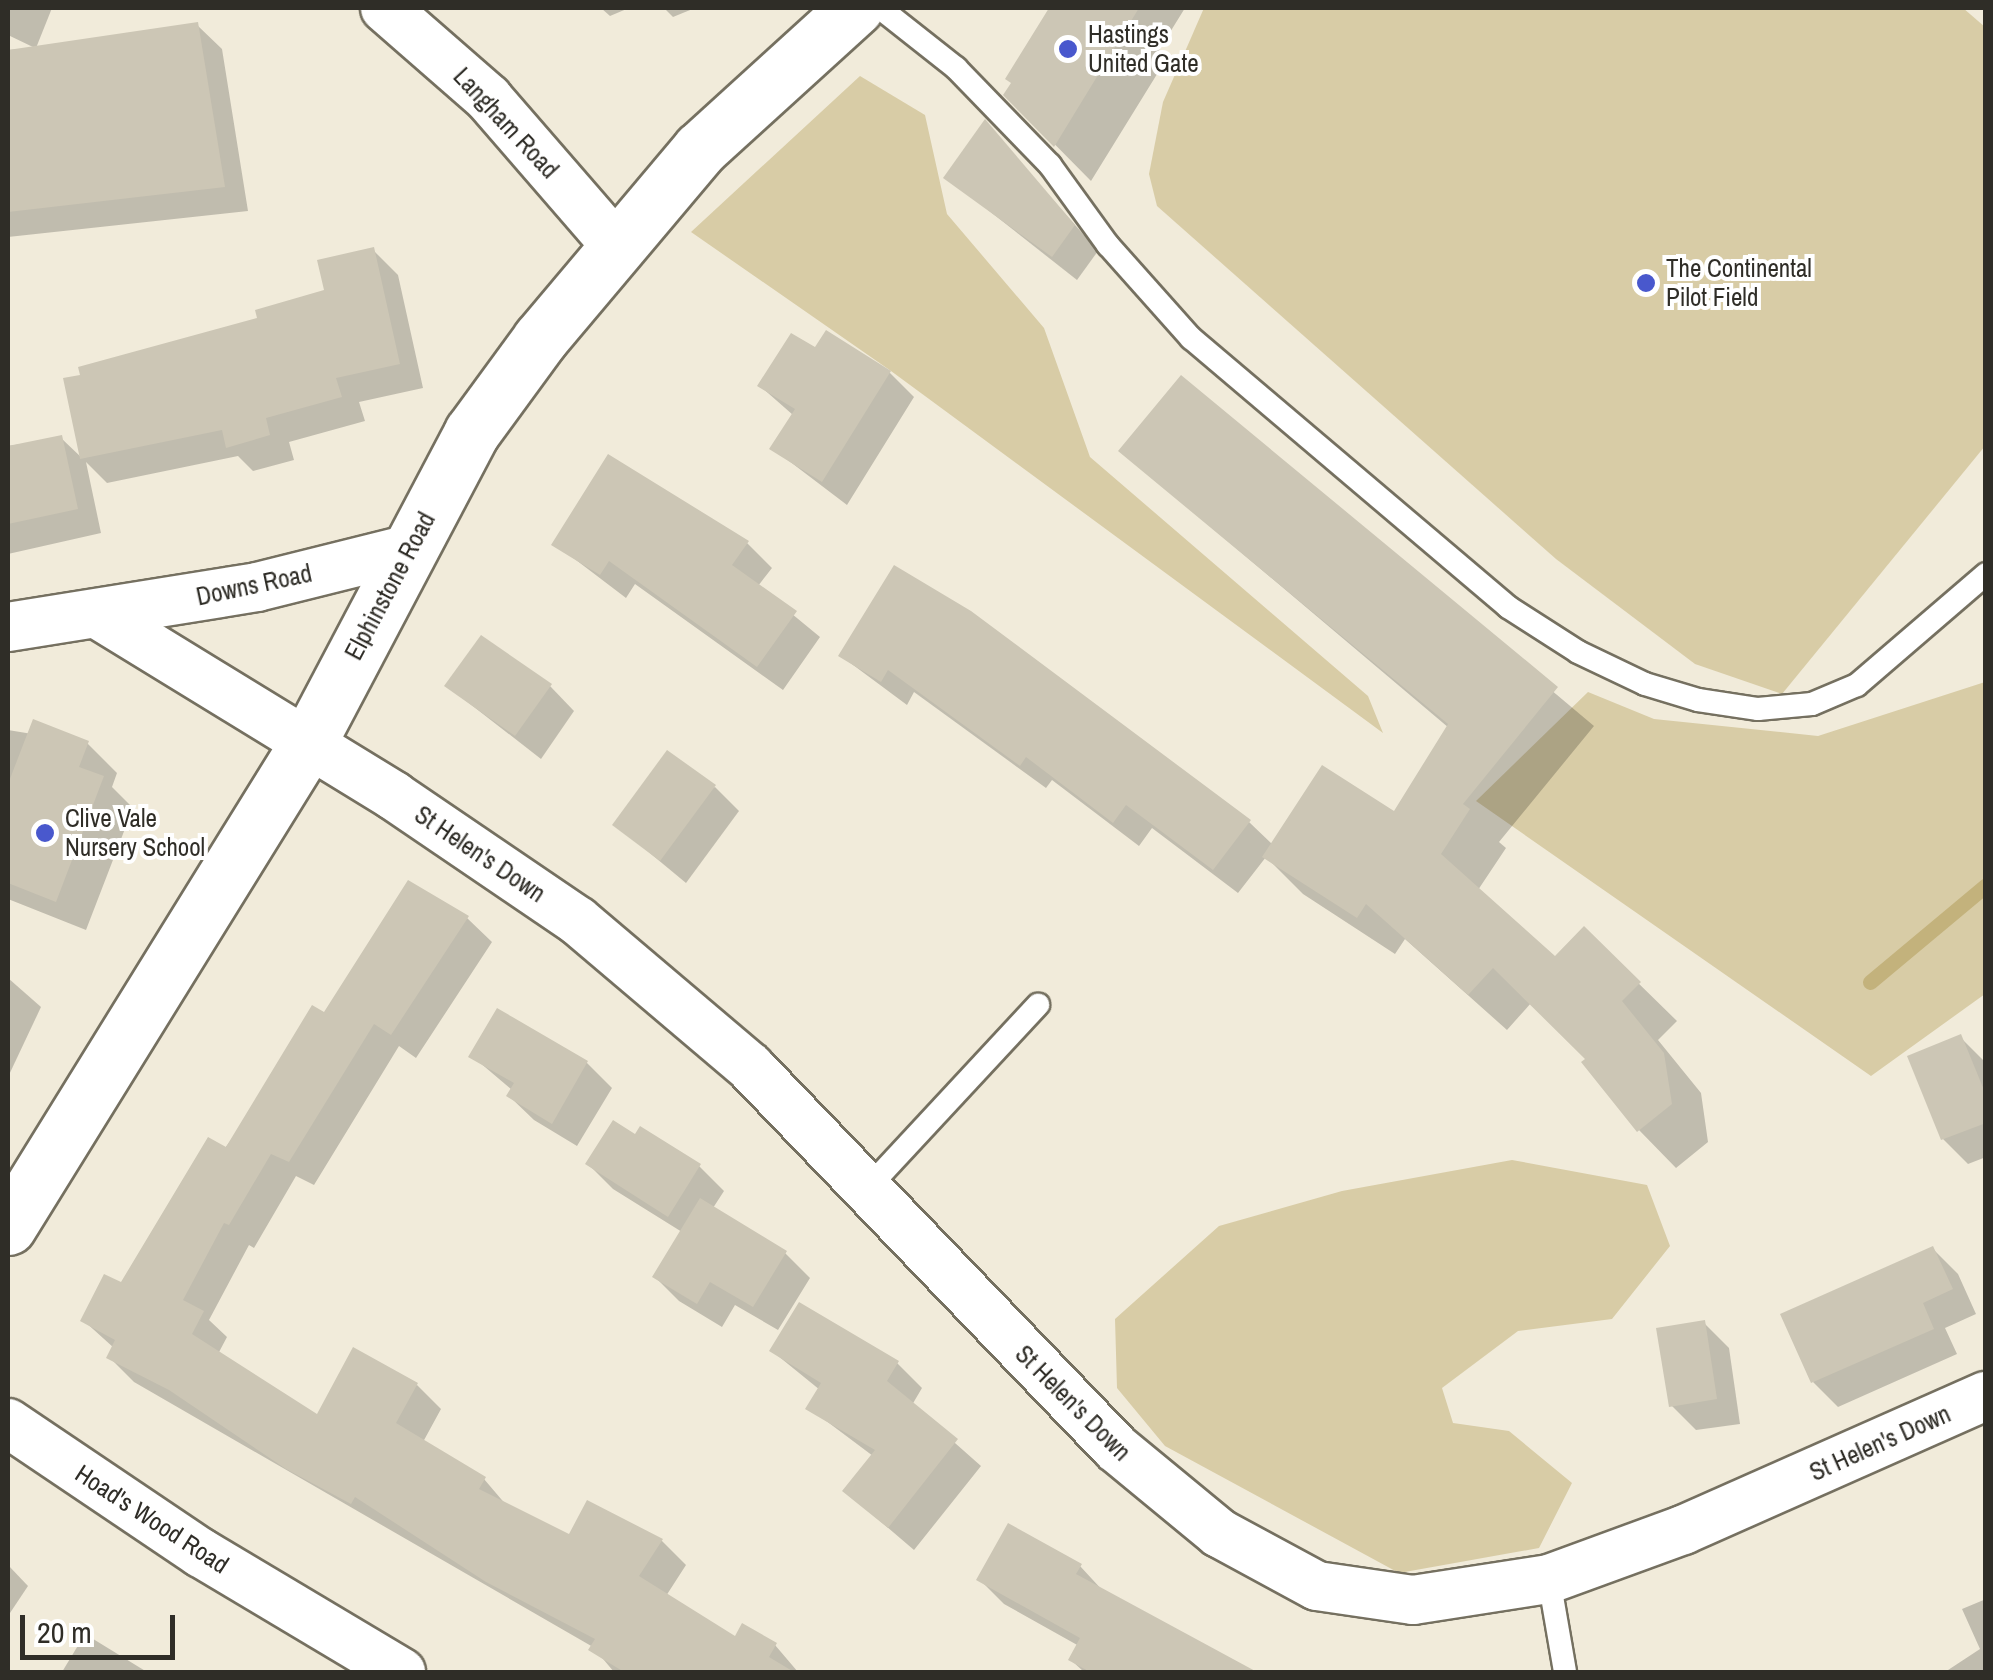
<!DOCTYPE html>
<style>
body{margin:0}
#map{position:relative;width:1993px;height:1680px;overflow:hidden;background:#f1ebda;font-family:"Archivo Narrow",sans-serif}
div>[style]{position:absolute}
.green>*{inset:0;background:#d8cca6}
.shadow>*{inset:0;background:#0003}
.stream>*{height:15px;margin:-7.5px;padding:0 7.5px;transform-origin:7.5px;border-radius:7.5px;background:#c3b27c}
.building>*{inset:0;background:#ccc6b5}
.roads{filter:drop-shadow(2px 0 #757060) drop-shadow(-2px 0 #757060) drop-shadow(0 2px #757060) drop-shadow(0 -2px #757060)}
.service>*{height:22px;margin:-11px;padding:0 11px;transform-origin:11px;border-radius:11px;background:#fff}
.minor>*{height:48px;margin:-24px;padding:0 24px;transform-origin:24px;border-radius:24px;background:#fff}
.tertiary>*{height:55px;margin:-27.5px;padding:0 27.5px;transform-origin:27.5px;border-radius:27.5px;background:#fff}
.dots>*{width:28px;height:28px;translate:-50% -50%;box-sizing:border-box;border:5px solid #fff;border-radius:50%}
span{translate:-50% -50%;white-space:nowrap;text-align:center;line-height:1.15;-webkit-text-stroke:8px #fff;paint-order:stroke}
.poi-label{font-size:25px;color:#2f2d27}
.left{translate:0 -50%;text-align:left}
.street-label{font-size:25px;color:#2f2d27}
.frame{position:absolute;inset:0;border:10px solid #2f2d27;pointer-events:none}
.scale{position:absolute;left:20px;top:1615px;width:155px;height:45px;box-sizing:border-box;border:5px solid #2f2d27;border-top:0;padding-left:12px;font-size:30px;line-height:35px;white-space:nowrap;color:#2f2d27;-webkit-text-stroke:8px #fff;paint-order:stroke}
</style>
<div id="map">
<div class="green">
<div style="clip-path:polygon(1204px 8px,1963px 8px,1985px 27px,1985px 446px,1782px 694px,1695px 664px,1556px 559px,1157px 206px,1149px 174px,1163px 102px)"></div>
<div style="clip-path:polygon(860px 76px,925px 115px,947px 214px,1044px 328px,1090px 457px,1368px 696px,1383px 733px,891px 371px,691px 232px)"></div>
<div style="clip-path:polygon(1985px 682px,1985px 994px,1871px 1076px,1476px 801px,1588px 692px,1654px 719px,1818px 736px)"></div>
<div style="clip-path:polygon(1512px 1160px,1647px 1185px,1670px 1246px,1612px 1319px,1518px 1331px,1442px 1388px,1453px 1423px,1509px 1431px,1572px 1483px,1539px 1548px,1399px 1573px,1165px 1446px,1117px 1388px,1115px 1319px,1219px 1226px,1342px 1191px)"></div>
</div>
<div class="shadow">
<div style="clip-path:polygon(8px 8px,52px 8px,36px 48px,197px 25px,222px 49px,248px 211px,8px 237px,8px 50px,35px 48px,8px 35px)"></div>
<div style="clip-path:polygon(601px 8px,629px 8px,610px 16px)"></div>
<div style="clip-path:polygon(664px 8px,695px 8px,673px 17px)"></div>
<div style="clip-path:polygon(1052px 8px,1185px 8px,1159px 50px,1167px 58px,1091px 181px,1006px 95px,1013px 84px,1008px 79px)"></div>
<div style="clip-path:polygon(985px 123px,1098px 251px,1077px 280px,946px 177px)"></div>
<div style="clip-path:polygon(373px 250px,398px 275px,423px 388px,359px 402px,365px 421px,289px 442px,294px 460px,253px 471px,238px 456px,107px 483px,86px 462px,101px 533px,8px 554px,8px 446px,61px 438px,82px 458px,260px 320px,327px 292px)"></div>
<div style="clip-path:polygon(816px 350px,890px 373px,914px 397px,847px 505px,772px 448px,793px 415px,760px 386px)"></div>
<div style="clip-path:polygon(1181px 379px,1594px 726px,1499px 842px,1506px 848px,1478px 890px,1555px 959px,1584px 930px,1677px 1021px,1658px 1040px,1701px 1093px,1708px 1142px,1676px 1168px,1639px 1130px,1588px 1059px,1531px 1003px,1507px 1030px,1405px 939px,1395px 954px,1303px 894px,1266px 857px,1238px 893px,1152px 828px,1139px 846px,1052px 780px,1046px 788px,914px 692px,907px 705px,841px 656px,895px 568px,1249px 822px,1273px 845px,1394px 814px,1449px 728px,1121px 451px)"></div>
<div style="clip-path:polygon(747px 543px,772px 568px,758px 586px,820px 637px,783px 690px,635px 584px,626px 598px,555px 544px)"></div>
<div style="clip-path:polygon(447px 686px,550px 686px,574px 711px,541px 759px)"></div>
<div style="clip-path:polygon(8px 730px,87px 743px,117px 773px,112px 787px,133px 808px,86px 930px,8px 899px)"></div>
<div style="clip-path:polygon(715px 787px,739px 811px,686px 883px,616px 825px)"></div>
<div style="clip-path:polygon(467px 918px,492px 942px,416px 1058px,399px 1046px,314px 1185px,296px 1176px,254px 1248px,249px 1245px,209px 1320px,227px 1337px,218px 1354px,318px 1417px,417px 1385px,441px 1409px,423px 1442px,484px 1479px,507px 1506px,570px 1538px,588px 1504px,662px 1541px,686px 1565px,666px 1596px,736px 1639px,775px 1645px,798px 1672px,614px 1672px,593px 1647px,134px 1382px,109px 1357px,114px 1348px,83px 1320px,122px 1285px,325px 1015px)"></div>
<div style="clip-path:polygon(8px 978px,41px 1007px,8px 1077px)"></div>
<div style="clip-path:polygon(498px 1011px,587px 1063px,612px 1088px,577px 1146px,534px 1120px,509px 1096px,512px 1090px,472px 1056px)"></div>
<div style="clip-path:polygon(1960px 1037px,1986px 1063px,1986px 1157px,1968px 1164px,1943px 1139px)"></div>
<div style="clip-path:polygon(588px 1164px,699px 1166px,724px 1191px,713px 1208px,785px 1253px,810px 1278px,778px 1330px,735px 1305px,722px 1327px,679px 1301px,655px 1277px,682px 1232px,613px 1189px)"></div>
<div style="clip-path:polygon(1933px 1249px,1958px 1274px,1976px 1314px,1945px 1328px,1957px 1354px,1838px 1407px,1813px 1382px)"></div>
<div style="clip-path:polygon(1704px 1323px,1729px 1348px,1740px 1424px,1696px 1430px,1671px 1405px)"></div>
<div style="clip-path:polygon(772px 1351px,897px 1363px,922px 1388px,912px 1405px,981px 1466px,914px 1550px,845px 1491px,873px 1456px,809px 1408px,820px 1390px)"></div>
<div style="clip-path:polygon(8px 1565px,28px 1586px,8px 1616px)"></div>
<div style="clip-path:polygon(1080px 1566px,1104px 1592px,1254px 1672px,1084px 1672px,1071px 1660px,1079px 1646px,1004px 1604px,980px 1580px)"></div>
<div style="clip-path:polygon(1986px 1599px,1986px 1672px,1945px 1672px,1980px 1649px,1962px 1609px)"></div>
<div style="clip-path:polygon(85px 1634px,147px 1672px,62px 1672px)"></div>
</div>
<div class="stream">
<div style="left:1870px;top:982px;width:151px;rotate:-39.9deg"></div>
</div>
<div class="building">
<div style="clip-path:polygon(1049px 8px,1139px 8px,1054px 147px,1003px 95px,1011px 83px,1005px 79px)"></div>
<div style="clip-path:polygon(198px 22px,225px 187px,8px 212px,8px 50px)"></div>
<div style="clip-path:polygon(985px 119px,1075px 225px,1052px 257px,943px 178px)"></div>
<div style="clip-path:polygon(374px 247px,400px 364px,336px 378px,342px 397px,266px 418px,270px 435px,226px 448px,222px 430px,80px 459px,63px 378px,80px 375px,78px 367px,257px 318px,255px 310px,324px 290px,317px 260px)"></div>
<div style="clip-path:polygon(826px 330px,891px 371px,822px 482px,769px 449px,795px 409px,757px 386px,791px 333px,815px 347px)"></div>
<div style="clip-path:polygon(1181px 375px,1558px 687px,1463px 804px,1470px 809px,1441px 854px,1555px 956px,1584px 926px,1641px 982px,1622px 1001px,1664px 1053px,1672px 1104px,1637px 1132px,1581px 1062px,1585px 1059px,1493px 968px,1468px 995px,1366px 904px,1357px 918px,1262px 857px,1322px 765px,1394px 811px,1448px 724px,1118px 451px)"></div>
<div style="clip-path:polygon(62px 435px,78px 509px,8px 524px,8px 446px)"></div>
<div style="clip-path:polygon(608px 454px,749px 541px,732px 565px,797px 611px,757px 667px,609px 561px,600px 575px,551px 545px)"></div>
<div style="clip-path:polygon(894px 565px,971px 611px,1251px 820px,1213px 870px,1126px 805px,1113px 823px,1026px 757px,1020px 766px,888px 670px,881px 682px,838px 656px)"></div>
<div style="clip-path:polygon(481px 635px,552px 684px,515px 736px,444px 686px)"></div>
<div style="clip-path:polygon(33px 719px,89px 741px,79px 767px,104px 776px,56px 902px,8px 883px,8px 784px)"></div>
<div style="clip-path:polygon(667px 750px,716px 785px,660px 861px,612px 825px)"></div>
<div style="clip-path:polygon(408px 880px,469px 916px,391px 1035px,374px 1024px,289px 1162px,271px 1154px,229px 1225px,224px 1223px,183px 1300px,204px 1311px,192px 1334px,317px 1414px,353px 1347px,418px 1383px,396px 1423px,486px 1477px,479px 1489px,569px 1534px,587px 1500px,663px 1539px,639px 1576px,735px 1636px,742px 1623px,777px 1643px,769px 1657px,794px 1672px,624px 1672px,588px 1650px,595px 1639px,486px 1582px,355px 1497px,351px 1504px,286px 1469px,169px 1390px,106px 1358px,115px 1340px,80px 1321px,104px 1274px,121px 1282px,208px 1137px,226px 1147px,312px 1005px,324px 1012px)"></div>
<div style="clip-path:polygon(497px 1008px,588px 1061px,552px 1124px,506px 1096px,514px 1083px,468px 1057px)"></div>
<div style="clip-path:polygon(1961px 1034px,1986px 1095px,1986px 1123px,1941px 1140px,1907px 1056px)"></div>
<div style="clip-path:polygon(613px 1120px,635px 1134px,640px 1126px,701px 1164px,668px 1217px,585px 1164px)"></div>
<div style="clip-path:polygon(700px 1198px,787px 1251px,753px 1307px,710px 1282px,697px 1304px,652px 1277px)"></div>
<div style="clip-path:polygon(1933px 1246px,1953px 1289px,1923px 1303px,1934px 1329px,1811px 1383px,1780px 1314px)"></div>
<div style="clip-path:polygon(799px 1302px,899px 1361px,887px 1381px,958px 1439px,888px 1528px,842px 1491px,875px 1450px,805px 1409px,821px 1383px,769px 1351px)"></div>
<div style="clip-path:polygon(1705px 1320px,1717px 1399px,1669px 1407px,1656px 1328px)"></div>
<div style="clip-path:polygon(1008px 1523px,1082px 1564px,1076px 1574px,1257px 1672px,1090px 1672px,1068px 1660px,1080px 1638px,976px 1580px)"></div>
</div>
<div class="roads">
<div class="service">
<div style="left:880px;top:8px;width:97px;rotate:38.3deg"></div>
<div style="left:956px;top:68px;width:135px;rotate:45.9deg"></div>
<div style="left:1050px;top:165px;width:99px;rotate:54.1deg"></div>
<div style="left:1108px;top:245px;width:125px;rotate:48.3deg"></div>
<div style="left:1191px;top:338px;width:416px;rotate:40.3deg"></div>
<div style="left:1508px;top:607px;width:83px;rotate:32.7deg"></div>
<div style="left:1578px;top:652px;width:74px;rotate:25.5deg"></div>
<div style="left:1645px;top:684px;width:55px;rotate:16.8deg"></div>
<div style="left:1698px;top:700px;width:61px;rotate:8.5deg"></div>
<div style="left:1758px;top:709px;width:54px;rotate:-5.3deg"></div>
<div style="left:1812px;top:704px;width:49px;rotate:-22.9deg"></div>
<div style="left:1857px;top:685px;width:170px;rotate:-40.7deg"></div>
<div style="left:866px;top:1190px;width:253px;rotate:-47.1deg"></div>
<div style="left:1549px;top:1579px;width:94px;rotate:80.2deg"></div>
</div>
<div class="minor">
<div style="left:385px;top:8px;width:137px;rotate:41.1deg"></div>
<div style="left:488px;top:98px;width:198px;rotate:49.1deg"></div>
<div style="left:99px;top:615px;width:346px;rotate:31.5deg"></div>
<div style="left:394px;top:796px;width:222px;rotate:34.2deg"></div>
<div style="left:578px;top:921px;width:226px;rotate:40.3deg"></div>
<div style="left:750px;top:1067px;width:528px;rotate:46.15deg"></div>
<div style="left:1116px;top:1448px;width:134px;rotate:39.5deg"></div>
<div style="left:1219px;top:1533px;width:111px;rotate:28.4deg"></div>
<div style="left:1317px;top:1586px;width:97px;rotate:8.3deg"></div>
<div style="left:1413px;top:1600px;width:138px;rotate:-8.8deg"></div>
<div style="left:1549px;top:1579px;width:143px;rotate:-20.1deg"></div>
<div style="left:1683px;top:1530px;width:331px;rotate:-23.9deg"></div>
<div style="left:8px;top:627px;width:252px;rotate:-9.1deg"></div>
<div style="left:257px;top:587px;width:157px;rotate:-14deg"></div>
<div style="left:8px;top:1423px;width:233px;rotate:34deg"></div>
<div style="left:201px;top:1553px;width:233px;rotate:30.8deg"></div>
</div>
<div class="tertiary">
<div style="left:8px;top:1227px;width:572px;rotate:-58.23deg"></div>
<div style="left:309px;top:741px;width:349px;rotate:-62.2deg"></div>
<div style="left:472px;top:432px;width:115px;rotate:-53.8deg"></div>
<div style="left:540px;top:339px;width:248px;rotate:-49.9deg"></div>
<div style="left:700px;top:149px;width:210px;rotate:-42.3deg"></div>
</div>
</div>
<div class="dots">
<div style="left:1068px;top:49px;background:#4958cd"></div>
<div style="left:1646px;top:283px;background:#4958cd"></div>
<div style="left:45px;top:833px;background:#4958cd"></div>
</div>
<div class="poi-label">
<span class="left" style="left:1088px;top:49px">Hastings<br>United Gate</span>
<span class="left" style="left:1666px;top:283px">The Continental<br>Pilot Field</span>
<span class="left" style="left:65px;top:833px">Clive Vale<br>Nursery School</span>
</div>
<div class="street-label">
<span style="left:506px;top:123px;rotate:47deg">Langham Road</span>
<span style="left:254px;top:585px;rotate:-12deg">Downs Road</span>
<span style="left:390px;top:586px;rotate:-62deg">Elphinstone Road</span>
<span style="left:480px;top:854px;rotate:34deg">St Helen's Down</span>
<span style="left:1073px;top:1403px;rotate:45deg">St Helen's Down</span>
<span style="left:1880px;top:1443px;rotate:-24deg">St Helen's Down</span>
<span style="left:152px;top:1519px;rotate:33deg">Hoad's Wood Road</span>
</div>
<div class="frame"></div>
<div class="scale">20 m</div>
</div>
